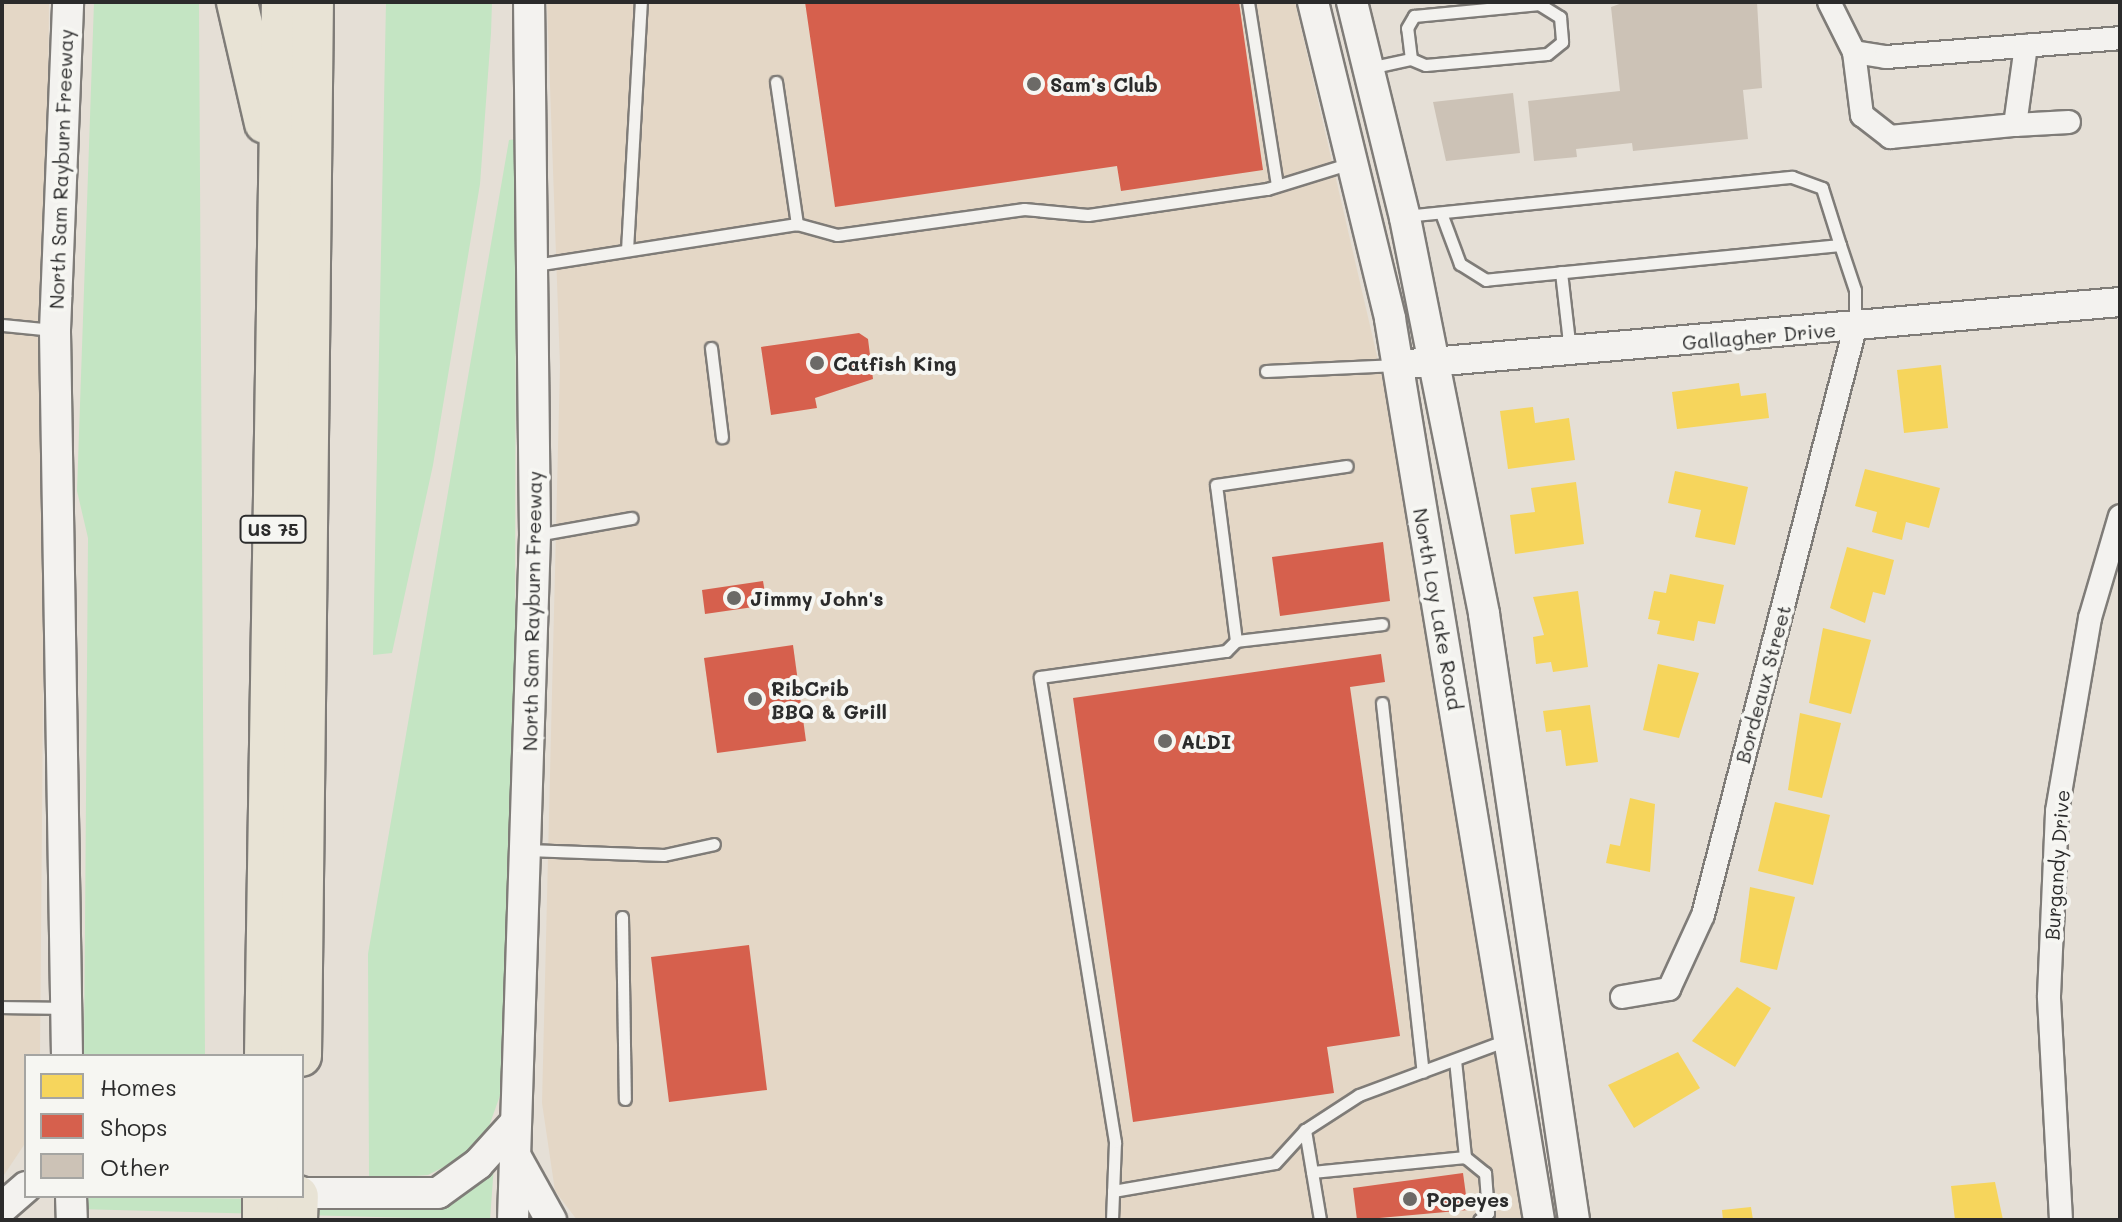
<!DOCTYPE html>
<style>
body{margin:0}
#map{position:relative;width:2122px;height:1222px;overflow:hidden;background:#e5dfd6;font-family:Mali,sans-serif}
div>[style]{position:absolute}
.built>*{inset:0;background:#e4d7c6}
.green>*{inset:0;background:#c4e5c3}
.homes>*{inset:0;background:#f6d55c}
.shops>*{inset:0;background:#d6604d}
.building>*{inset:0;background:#ccc2b6}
.roads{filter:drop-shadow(2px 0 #7f7c78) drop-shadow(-2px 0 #7f7c78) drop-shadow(0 2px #7f7c78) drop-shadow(0 -2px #7f7c78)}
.service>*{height:11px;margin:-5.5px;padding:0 5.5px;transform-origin:5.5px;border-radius:5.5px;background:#f3f2ef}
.minor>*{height:22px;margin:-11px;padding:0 11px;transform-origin:11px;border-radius:11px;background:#f3f2ef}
.tertiary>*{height:28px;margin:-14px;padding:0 14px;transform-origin:14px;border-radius:14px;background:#f3f2ef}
.secondary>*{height:30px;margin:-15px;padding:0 15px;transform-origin:15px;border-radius:15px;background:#f3f2ef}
.motorway>*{height:40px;margin:-20px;padding:0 20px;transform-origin:20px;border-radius:20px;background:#e8e3d5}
.dots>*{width:22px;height:22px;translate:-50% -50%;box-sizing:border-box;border:4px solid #f6f6f2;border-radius:50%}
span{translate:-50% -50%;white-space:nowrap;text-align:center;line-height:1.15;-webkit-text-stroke:8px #f6f6f2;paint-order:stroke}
.shield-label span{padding:2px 6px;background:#f6f6f2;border:2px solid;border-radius:6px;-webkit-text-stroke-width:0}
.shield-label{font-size:18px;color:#2b2b2b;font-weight:700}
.poi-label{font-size:20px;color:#2b2b2b;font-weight:700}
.left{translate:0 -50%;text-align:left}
.street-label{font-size:20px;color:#2b2b2b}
.frame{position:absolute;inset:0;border:4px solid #2b2b2b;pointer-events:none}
.legend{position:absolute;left:24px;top:1054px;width:280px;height:144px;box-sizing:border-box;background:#f6f6f2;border:2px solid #a5a5a2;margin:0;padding:10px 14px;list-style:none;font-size:24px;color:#2b2b2b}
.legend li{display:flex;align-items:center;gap:16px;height:40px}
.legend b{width:40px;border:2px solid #a5a5a2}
</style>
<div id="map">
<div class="built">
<div style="clip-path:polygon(2px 2px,49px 2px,40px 1056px,26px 1056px,26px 1142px,2px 1178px)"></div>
<div style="clip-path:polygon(547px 2px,1295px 2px,1387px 399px,1464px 827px,1522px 1220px,577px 1220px,555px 1191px,542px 1103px,560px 366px)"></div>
</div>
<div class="green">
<div style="clip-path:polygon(94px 2px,199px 2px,205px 1056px,84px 1056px,88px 538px,77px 491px)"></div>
<div style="clip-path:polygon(386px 2px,492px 2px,491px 33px,480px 184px,433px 465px,392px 653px,373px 655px)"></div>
<div style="clip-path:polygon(516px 139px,515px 669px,503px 1087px,487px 1132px,469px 1154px,428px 1175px,378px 1179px,369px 1177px,368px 954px,509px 140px)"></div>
<div style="clip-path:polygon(494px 1165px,490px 1220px,77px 1209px,77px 1196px,373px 1201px)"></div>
</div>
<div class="homes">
<div style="clip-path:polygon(1941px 365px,1948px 428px,1904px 433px,1897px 370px)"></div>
<div style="clip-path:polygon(1739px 383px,1741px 396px,1766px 393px,1769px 418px,1677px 429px,1672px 392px)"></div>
<div style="clip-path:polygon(1533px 407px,1535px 423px,1569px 418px,1575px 460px,1508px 469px,1500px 411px)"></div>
<div style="clip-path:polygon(1865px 469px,1940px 488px,1929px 528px,1906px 522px,1902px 540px,1872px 532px,1877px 512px,1855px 506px)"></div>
<div style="clip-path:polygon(1675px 471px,1748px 487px,1735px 545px,1695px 537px,1701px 510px,1668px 503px)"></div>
<div style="clip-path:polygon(1576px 482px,1584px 544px,1515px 554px,1510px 515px,1535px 512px,1531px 488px)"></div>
<div style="clip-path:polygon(1847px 547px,1894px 560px,1885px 595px,1873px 592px,1865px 623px,1830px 608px)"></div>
<div style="clip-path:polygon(1670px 574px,1724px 585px,1715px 624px,1698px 621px,1694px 641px,1657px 634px,1660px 621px,1648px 619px,1654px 591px,1666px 593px)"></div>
<div style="clip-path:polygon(1578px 591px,1588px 667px,1553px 672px,1551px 662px,1536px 664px,1533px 637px,1544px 635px,1533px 597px)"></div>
<div style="clip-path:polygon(1823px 628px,1871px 640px,1851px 714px,1809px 703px)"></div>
<div style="clip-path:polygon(1658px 664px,1699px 673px,1679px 738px,1643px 730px)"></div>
<div style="clip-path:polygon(1590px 705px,1598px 762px,1566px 766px,1561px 730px,1546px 732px,1543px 711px)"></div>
<div style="clip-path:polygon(1800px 713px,1841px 723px,1822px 798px,1788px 790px)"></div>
<div style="clip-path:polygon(1630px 798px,1655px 804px,1650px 872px,1606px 863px,1610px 844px,1620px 846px)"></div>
<div style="clip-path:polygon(1775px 802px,1830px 815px,1813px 885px,1758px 871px)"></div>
<div style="clip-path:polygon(1750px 887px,1795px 897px,1777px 970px,1740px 962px)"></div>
<div style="clip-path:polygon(1737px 987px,1771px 1008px,1735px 1067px,1692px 1041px)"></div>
<div style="clip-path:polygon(1678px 1052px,1700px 1088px,1634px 1128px,1608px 1085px)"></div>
<div style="clip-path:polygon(1995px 1182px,2003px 1220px,1955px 1220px,1951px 1186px)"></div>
<div style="clip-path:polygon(1751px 1207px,1753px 1220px,1723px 1220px,1722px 1210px)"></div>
</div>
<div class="shops">
<div style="clip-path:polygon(805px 2px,1239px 2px,1263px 170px,1121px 191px,1117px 166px,835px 207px)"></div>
<div style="clip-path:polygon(859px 333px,868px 339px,873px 379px,815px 398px,817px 408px,771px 415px,761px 347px)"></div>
<div style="clip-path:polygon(1383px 542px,1390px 601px,1280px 616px,1272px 557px)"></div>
<div style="clip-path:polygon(763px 581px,767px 605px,705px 614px,702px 590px)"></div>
<div style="clip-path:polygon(793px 645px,806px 741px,717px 753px,704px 658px)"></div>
<div style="clip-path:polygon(1381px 654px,1385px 682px,1350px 687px,1400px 1036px,1327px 1047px,1334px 1093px,1133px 1122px,1073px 698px)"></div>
<div style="clip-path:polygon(749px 945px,767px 1090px,669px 1102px,651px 957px)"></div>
<div style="clip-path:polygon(1463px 1173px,1468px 1210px,1357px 1220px,1353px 1188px)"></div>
</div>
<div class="building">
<div style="clip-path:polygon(1625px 2px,1757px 2px,1762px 88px,1743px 90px,1748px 139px,1633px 151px,1632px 143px,1576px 149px,1577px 157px,1534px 161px,1528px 101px,1620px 91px,1611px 7px)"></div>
<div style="clip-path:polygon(1513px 93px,1520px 153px,1446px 161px,1433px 102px)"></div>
</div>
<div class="roads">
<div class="service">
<div style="left:1248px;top:2px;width:185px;rotate:81deg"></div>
<div style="left:1369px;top:68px;width:43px;rotate:-12.1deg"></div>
<div style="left:1411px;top:59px;width:31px;rotate:-97deg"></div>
<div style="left:1407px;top:28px;width:14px;rotate:-60deg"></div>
<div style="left:1414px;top:16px;width:126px;rotate:-5.5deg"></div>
<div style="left:1539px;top:4px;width:25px;rotate:32deg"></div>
<div style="left:1560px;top:17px;width:25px;rotate:85deg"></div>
<div style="left:1562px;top:42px;width:19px;rotate:141deg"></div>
<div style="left:1547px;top:54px;width:122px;rotate:174.8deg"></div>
<div style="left:1425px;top:65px;width:15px;rotate:-157deg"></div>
<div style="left:776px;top:82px;width:144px;rotate:81.6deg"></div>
<div style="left:1405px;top:216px;width:389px;rotate:-5.8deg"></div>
<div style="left:1792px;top:177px;width:32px;rotate:20deg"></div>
<div style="left:1822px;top:188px;width:60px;rotate:72.5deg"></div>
<div style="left:1840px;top:245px;width:356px;rotate:174.4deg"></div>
<div style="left:1486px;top:280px;width:31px;rotate:-148deg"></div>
<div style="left:1460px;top:264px;width:54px;rotate:-110.4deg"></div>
<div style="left:1840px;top:245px;width:47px;rotate:71.6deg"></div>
<div style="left:1855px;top:290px;width:33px;rotate:90deg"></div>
<div style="left:627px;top:250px;width:248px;rotate:-86.8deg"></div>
<div style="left:535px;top:265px;width:265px;rotate:-8.9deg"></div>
<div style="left:797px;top:224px;width:41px;rotate:15.4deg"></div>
<div style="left:837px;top:235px;width:189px;rotate:-7.9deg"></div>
<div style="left:1024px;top:209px;width:64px;rotate:5.4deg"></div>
<div style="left:1088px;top:215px;width:181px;rotate:-8.3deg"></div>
<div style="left:1267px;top:189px;width:88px;rotate:-17.2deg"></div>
<div style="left:1561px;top:272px;width:80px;rotate:83.5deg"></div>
<div style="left:2px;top:325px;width:51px;rotate:5.6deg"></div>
<div style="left:711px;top:348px;width:90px;rotate:83deg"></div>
<div style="left:1266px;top:371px;width:131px;rotate:-2.6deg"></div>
<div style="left:536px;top:535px;width:97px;rotate:-10.1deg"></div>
<div style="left:1236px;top:641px;width:147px;rotate:-6.6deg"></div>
<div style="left:1382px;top:703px;width:371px;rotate:83.7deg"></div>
<div style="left:527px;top:850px;width:137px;rotate:2.1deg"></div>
<div style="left:664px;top:855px;width:51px;rotate:-12.4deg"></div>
<div style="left:622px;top:917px;width:182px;rotate:89.1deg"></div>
<div style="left:2px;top:1007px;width:63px;rotate:0.9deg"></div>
<div style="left:1455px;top:1060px;width:98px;rotate:84.1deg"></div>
<div style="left:1305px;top:1130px;width:91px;rotate:80.5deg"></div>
<div style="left:1312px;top:1172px;width:154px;rotate:-5.6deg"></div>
<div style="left:1465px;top:1157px;width:26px;rotate:39deg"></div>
<div style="left:1485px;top:1173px;width:40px;rotate:85.7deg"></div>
<div style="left:1488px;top:1213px;width:11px;rotate:142deg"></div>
<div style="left:1113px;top:1191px;width:164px;rotate:-9.8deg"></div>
<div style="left:1275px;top:1163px;width:45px;rotate:-47.7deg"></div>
<div style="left:1305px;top:1130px;width:64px;rotate:-32.9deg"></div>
<div style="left:1359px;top:1095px;width:158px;rotate:-20.4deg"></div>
<div style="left:1112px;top:1220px;width:78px;rotate:-87.8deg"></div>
<div style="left:1115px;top:1142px;width:471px;rotate:-99.2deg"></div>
<div style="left:1040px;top:677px;width:188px;rotate:-8deg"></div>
<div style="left:1226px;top:651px;width:14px;rotate:-45deg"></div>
<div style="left:1236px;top:641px;width:157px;rotate:-97.3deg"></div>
<div style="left:1216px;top:485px;width:132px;rotate:-8.3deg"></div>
</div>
<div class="minor">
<div style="left:1829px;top:2px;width:56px;rotate:63.4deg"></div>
<div style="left:1854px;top:52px;width:32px;rotate:9deg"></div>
<div style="left:1886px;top:57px;width:235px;rotate:-4.6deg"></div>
<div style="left:1854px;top:52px;width:64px;rotate:82.8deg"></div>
<div style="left:1862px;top:115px;width:36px;rotate:38deg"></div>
<div style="left:1890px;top:137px;width:126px;rotate:-5.5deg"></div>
<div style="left:2015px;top:125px;width:80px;rotate:-82.1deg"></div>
<div style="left:2015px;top:125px;width:54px;rotate:-3.2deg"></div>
<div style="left:1622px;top:997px;width:48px;rotate:-9.7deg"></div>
<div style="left:1669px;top:989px;width:81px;rotate:-65.3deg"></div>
<div style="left:1703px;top:915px;width:606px;rotate:-75.48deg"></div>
<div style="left:2061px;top:1220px;width:224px;rotate:-93.1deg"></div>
<div style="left:2049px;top:996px;width:185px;rotate:-87.5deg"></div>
<div style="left:2057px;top:811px;width:196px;rotate:-80.3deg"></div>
<div style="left:2090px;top:618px;width:106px;rotate:-73.6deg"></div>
</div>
<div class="tertiary">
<div style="left:1397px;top:365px;width:726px;rotate:-4.98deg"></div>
</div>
<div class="secondary">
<div style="left:1313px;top:2px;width:326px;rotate:76.3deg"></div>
<div style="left:1390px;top:319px;width:913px;rotate:80.61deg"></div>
<div style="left:1352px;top:2px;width:222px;rotate:76.2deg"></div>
<div style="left:1405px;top:218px;width:404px;rotate:78.7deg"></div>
<div style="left:1484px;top:614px;width:613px;rotate:81.55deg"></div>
<div style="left:67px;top:1056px;width:726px;rotate:-90.95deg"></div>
<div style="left:55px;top:330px;width:328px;rotate:-87.7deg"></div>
<div style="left:517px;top:1159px;width:70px;rotate:60.9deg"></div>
<div style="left:302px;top:1193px;width:136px"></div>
<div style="left:438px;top:1193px;width:49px;rotate:-35.9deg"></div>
<div style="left:478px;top:1164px;width:55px;rotate:-47.9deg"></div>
<div style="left:71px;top:1196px;width:24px;rotate:88deg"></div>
<div style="left:2px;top:1208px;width:32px;rotate:-41deg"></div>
<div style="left:513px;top:1220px;width:685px;rotate:-88.16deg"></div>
<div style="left:535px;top:535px;width:533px;rotate:-90.64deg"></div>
</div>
<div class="motorway">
<div style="left:237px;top:2px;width:124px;rotate:77deg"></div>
<div style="left:265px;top:1056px;width:1054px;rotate:-89.08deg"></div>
<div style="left:301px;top:1056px;width:1054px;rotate:-89.35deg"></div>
<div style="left:263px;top:1220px;width:24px;rotate:-90deg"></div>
<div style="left:297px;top:1220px;width:24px;rotate:-88deg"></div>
</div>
</div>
<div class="dots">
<div style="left:1034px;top:84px;background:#6c6a67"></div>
<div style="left:817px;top:363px;background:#6c6a67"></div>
<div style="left:734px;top:598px;background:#6c6a67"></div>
<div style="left:755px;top:699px;background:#6c6a67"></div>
<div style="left:1165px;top:741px;background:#6c6a67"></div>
<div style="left:1410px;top:1199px;background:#6c6a67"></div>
</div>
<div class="shield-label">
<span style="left:273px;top:529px">US 75</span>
</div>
<div class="poi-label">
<span class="left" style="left:1050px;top:84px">Sam's Club</span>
<span class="left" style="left:833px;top:363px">Catfish King</span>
<span class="left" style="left:750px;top:598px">Jimmy John's</span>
<span class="left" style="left:771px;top:700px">RibCrib<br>BBQ &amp; Grill</span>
<span class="left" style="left:1181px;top:741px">ALDI</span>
<span class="left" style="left:1426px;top:1199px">Popeyes</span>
</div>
<div class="street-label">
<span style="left:61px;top:169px;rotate:-88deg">North Sam Rayburn Freeway</span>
<span style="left:1759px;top:336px;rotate:-5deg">Gallagher Drive</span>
<span style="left:1438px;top:609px;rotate:80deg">North Loy Lake Road</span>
<span style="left:532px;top:611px;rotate:-89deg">North Sam Rayburn Freeway</span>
<span style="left:1763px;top:684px;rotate:-75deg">Bordeaux Street</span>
<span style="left:2057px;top:865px;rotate:-86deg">Burgandy Drive</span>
</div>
<div class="frame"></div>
<ul class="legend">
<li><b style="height:22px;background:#f6d55c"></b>Homes</li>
<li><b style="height:22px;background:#d6604d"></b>Shops</li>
<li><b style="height:22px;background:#ccc2b6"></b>Other</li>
</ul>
</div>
